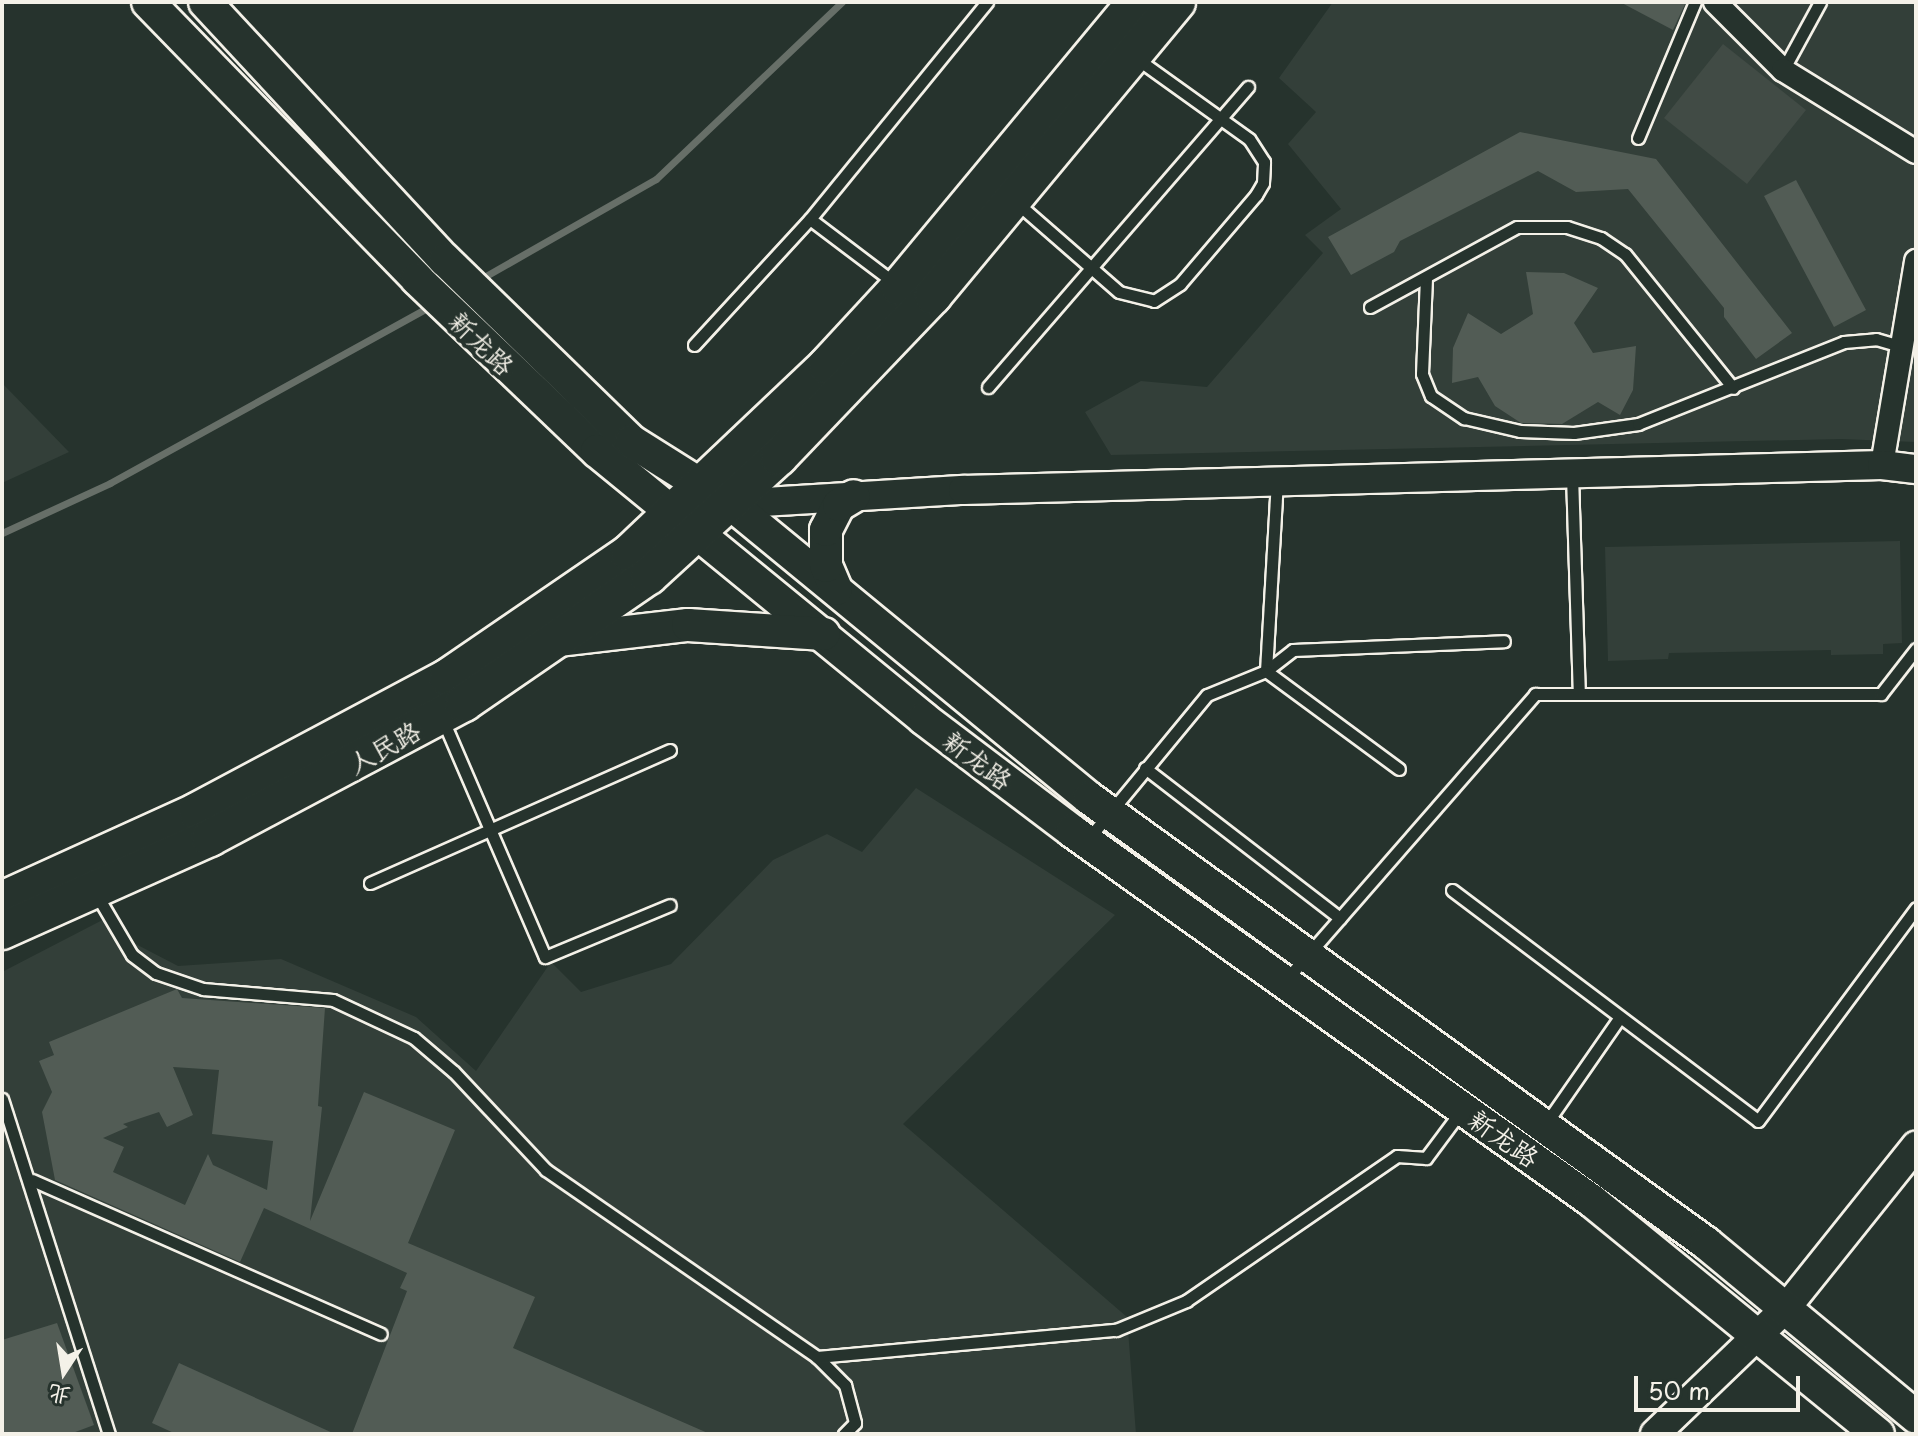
<!DOCTYPE html>
<meta charset="utf-8">
<style>
body{margin:0}
#map{position:relative;width:1918px;height:1436px;overflow:hidden;background:#26332d;font-family:"Playpen Sans","LXGW WenKai TC",sans-serif}
div>[style]{position:absolute}
.built>*{inset:0;background:#333f39}
.green>*{inset:0;background:#414b45}
.stream>*{height:7px;margin:-3.5px;padding:0 3.5px;transform-origin:3.5px;border-radius:3.5px;background:#676f68}
.building>*{inset:0;background:#525c55}
.roads{filter:drop-shadow(2px 0 #f4f1e8) drop-shadow(-2px 0 #f4f1e8) drop-shadow(0 2px #f4f1e8) drop-shadow(0 -2px #f4f1e8)}
.service>*{height:11px;margin:-5.5px;padding:0 5.5px;transform-origin:5.5px;border-radius:5.5px;background:#26332d}
.minor>*{height:22px;margin:-11px;padding:0 11px;transform-origin:11px;border-radius:11px;background:#26332d}
.tertiary>*{height:28px;margin:-14px;padding:0 14px;transform-origin:14px;border-radius:14px;background:#26332d}
.secondary>*{height:32px;margin:-16px;padding:0 16px;transform-origin:16px;border-radius:16px;background:#26332d}
.primary>*{height:36px;margin:-18px;padding:0 18px;transform-origin:18px;border-radius:18px;background:#26332d}
span{translate:-50% -50%;white-space:nowrap;text-align:center;line-height:1.15;-webkit-text-stroke:8px #26332d;paint-order:stroke}
.street-label{font-size:26px;color:#f4f1e8}
.frame{position:absolute;inset:0;border:4px solid #f4f1e8;pointer-events:none}
.north{position:absolute;left:24px;top:1332px;width:80px;height:80px;-webkit-text-stroke:6px #26332d;paint-order:stroke;rotate:192deg;font-size:22px;font-weight:700;line-height:32px;text-align:center;color:#f4f1e8}
.north::after{content:'';display:block;margin:auto;width:28px;height:36px;background:#f4f1e8;clip-path:polygon(50% 0,100% 100%,50% 72%,0 100%)}
.scale{position:absolute;left:1634px;top:1376px;width:166px;height:36px;box-sizing:border-box;border:4px solid #f4f1e8;border-top:0;padding-left:10px;font-size:24px;line-height:28px;white-space:nowrap;color:#f4f1e8;-webkit-text-stroke:6px #26332d;paint-order:stroke}
</style>
<div id="map">
<div class="built">
<div style="clip-path:polygon(1333px 2px,1916px 2px,1916px 442px,1841px 439px,1111px 455px,1085px 412px,1141px 381px,1207px 387px,1323px 253px,1305px 235px,1341px 209px,1288px 144px,1316px 112px,1279px 78px)"></div>
<div style="clip-path:polygon(2px 383px,69px 452px,2px 483px)"></div>
<div style="clip-path:polygon(1900px 541px,1902px 643px,1883px 644px,1883px 654px,1831px 655px,1831px 650px,1669px 653px,1668px 659px,1608px 661px,1605px 547px)"></div>
<div style="clip-path:polygon(916px 788px,1115px 915px,903px 1124px,1127px 1317px,1136px 1434px,2px 1434px,2px 972px,116px 913px,126px 939px,178px 966px,281px 959px,416px 1017px,476px 1071px,551px 962px,581px 992px,671px 964px,773px 860px,827px 834px,862px 852px)"></div>
</div>
<div class="green">
<div style="clip-path:polygon(1723px 44px,1806px 110px,1747px 184px,1664px 118px)"></div>
</div>
<div class="stream">
<div style="left:477px;top:281px;width:206px;rotate:-29.7deg"></div>
<div style="left:656px;top:179px;width:257px;rotate:-43.6deg"></div>
<div style="left:2px;top:533px;width:119px;rotate:-24.8deg"></div>
<div style="left:110px;top:483px;width:367px;rotate:-28.9deg"></div>
</div>
<div class="building">
<div style="clip-path:polygon(1620px 2px,1686px 2px,1673px 30px)"></div>
<div style="clip-path:polygon(1520px 132px,1656px 159px,1792px 333px,1756px 359px,1724px 317px,1724px 308px,1628px 189px,1576px 192px,1538px 171px,1400px 241px,1394px 252px,1351px 275px,1328px 237px)"></div>
<div style="clip-path:polygon(1796px 180px,1866px 310px,1834px 327px,1764px 196px)"></div>
<div style="clip-path:polygon(1526px 272px,1564px 273px,1598px 288px,1574px 323px,1593px 353px,1636px 346px,1633px 390px,1620px 415px,1598px 402px,1562px 424px,1521px 423px,1495px 406px,1478px 377px,1452px 383px,1453px 348px,1468px 313px,1501px 334px,1533px 314px)"></div>
<div style="clip-path:polygon(evenodd,177px 989px,182px 998px,325px 1008px,318px 1106px,322px 1107px,310px 1221px,364px 1092px,455px 1130px,408px 1243px,535px 1297px,513px 1348px,710px 1434px,352px 1434px,407px 1291px,400px 1288px,407px 1273px,264px 1208px,240px 1262px,55px 1180px,42px 1112px,52px 1092px,39px 1061px,54px 1055px,49px 1042px,177px 989px,173px 1067px,219px 1070px,212px 1134px,273px 1141px,267px 1190px,213px 1165px,208px 1154px,185px 1205px,113px 1172px,124px 1147px,103px 1138px,128px 1127px,123px 1124px,159px 1112px,167px 1127px,193px 1115px,173px 1067px)"></div>
<div style="clip-path:polygon(57px 1323px,94px 1425px,70px 1434px,2px 1434px,2px 1340px)"></div>
<div style="clip-path:polygon(179px 1363px,335px 1434px,176px 1434px,152px 1423px)"></div>
</div>
<div class="roads">
<div class="service">
<div style="left:1783px;top:70px;width:77px;rotate:-61.4deg"></div>
<div style="left:1638px;top:138px;width:147px;rotate:-67.3deg"></div>
<div style="left:1017px;top:203px;width:135px;rotate:41.1deg"></div>
<div style="left:1119px;top:292px;width:36px;rotate:14deg"></div>
<div style="left:1154px;top:301px;width:31px;rotate:-33deg"></div>
<div style="left:1180px;top:284px;width:117px;rotate:-49.5deg"></div>
<div style="left:1256px;top:195px;width:14px;rotate:-60deg"></div>
<div style="left:1263px;top:183px;width:21px;rotate:-87deg"></div>
<div style="left:1264px;top:162px;width:27px;rotate:-123deg"></div>
<div style="left:1249px;top:139px;width:139px;rotate:-144.4deg"></div>
<div style="left:810px;top:219px;width:108px;rotate:37.1deg"></div>
<div style="left:1426px;top:278px;width:96px;rotate:92.4deg"></div>
<div style="left:1422px;top:374px;width:24px;rotate:68deg"></div>
<div style="left:1431px;top:396px;width:40px;rotate:34deg"></div>
<div style="left:1464px;top:418px;width:57px;rotate:13.1deg"></div>
<div style="left:1520px;top:431px;width:54px;rotate:2.1deg"></div>
<div style="left:1574px;top:433px;width:65px;rotate:-8deg"></div>
<div style="left:1638px;top:424px;width:222px;rotate:-21.7deg"></div>
<div style="left:1844px;top:342px;width:32px;rotate:-5deg"></div>
<div style="left:1876px;top:339px;width:26px;rotate:16deg"></div>
<div style="left:1370px;top:307px;width:167px;rotate:-28.6deg"></div>
<div style="left:1517px;top:227px;width:50px"></div>
<div style="left:1567px;top:227px;width:36px;rotate:18deg"></div>
<div style="left:1601px;top:238px;width:29px;rotate:34deg"></div>
<div style="left:1625px;top:254px;width:172px;rotate:51.1deg"></div>
<div style="left:694px;top:345px;width:171px;rotate:-47.4deg"></div>
<div style="left:810px;top:219px;width:280px;rotate:-50.8deg"></div>
<div style="left:988px;top:387px;width:397px;rotate:-49.1deg"></div>
<div style="left:1572px;top:475px;width:219px;rotate:88.2deg"></div>
<div style="left:1266px;top:671px;width:34px;rotate:-38deg"></div>
<div style="left:1293px;top:650px;width:211px;rotate:-2.4deg"></div>
<div style="left:1266px;top:671px;width:189px;rotate:-86.7deg"></div>
<div style="left:442px;top:718px;width:260px;rotate:66.7deg"></div>
<div style="left:545px;top:957px;width:135px;rotate:-22.6deg"></div>
<div style="left:1145px;top:768px;width:246px;rotate:37.6deg"></div>
<div style="left:1089px;top:838px;width:185px;rotate:-50.5deg"></div>
<div style="left:1207px;top:695px;width:64px;rotate:-22.1deg"></div>
<div style="left:1266px;top:671px;width:165px;rotate:36.4deg"></div>
<div style="left:370px;top:883px;width:328px;rotate:-23.9deg"></div>
<div style="left:1452px;top:890px;width:383px;rotate:37deg"></div>
<div style="left:1758px;top:1121px;width:265px;rotate:-53.4deg"></div>
<div style="left:95px;top:892px;width:73px;rotate:59.6deg"></div>
<div style="left:132px;top:955px;width:30px;rotate:37deg"></div>
<div style="left:156px;top:973px;width:50px;rotate:18.8deg"></div>
<div style="left:203px;top:989px;width:130px;rotate:4.8deg"></div>
<div style="left:333px;top:1000px;width:89px;rotate:25.1deg"></div>
<div style="left:414px;top:1038px;width:52px;rotate:40.4deg"></div>
<div style="left:454px;top:1072px;width:134px;rotate:46.8deg"></div>
<div style="left:546px;top:1170px;width:329px;rotate:34.6deg"></div>
<div style="left:817px;top:1357px;width:40px;rotate:45deg"></div>
<div style="left:845px;top:1385px;width:39px;rotate:75deg"></div>
<div style="left:855px;top:1423px;width:16px;rotate:135deg"></div>
<div style="left:1285px;top:981px;width:381px;rotate:-48.9deg"></div>
<div style="left:1535px;top:694px;width:346px"></div>
<div style="left:1881px;top:694px;width:57px;rotate:-52.1deg"></div>
<div style="left:2px;top:1099px;width:352px;rotate:72.3deg"></div>
<div style="left:1545px;top:1125px;width:131px;rotate:-55.2deg"></div>
<div style="left:32px;top:1180px;width:381px;rotate:23.8deg"></div>
<div style="left:817px;top:1357px;width:300px;rotate:-5.2deg"></div>
<div style="left:1116px;top:1330px;width:76px;rotate:-22.5deg"></div>
<div style="left:1186px;top:1301px;width:256px;rotate:-34.5deg"></div>
<div style="left:1397px;top:1156px;width:29px;rotate:4deg"></div>
<div style="left:1426px;top:1158px;width:59px;rotate:-53.3deg"></div>
</div>
<div class="minor">
<div style="left:1715px;top:2px;width:96px;rotate:45deg"></div>
<div style="left:1783px;top:70px;width:156px;rotate:31.7deg"></div>
<div style="left:1882px;top:465px;width:207px;rotate:-80.5deg"></div>
</div>
<div class="tertiary">
<div style="left:731px;top:504px;width:232px;rotate:-3.5deg"></div>
<div style="left:963px;top:490px;width:919px;rotate:-1.56deg"></div>
<div style="left:1882px;top:465px;width:34px;rotate:7deg"></div>
<div style="left:1655px;top:1434px;width:182px;rotate:-43.9deg"></div>
<div style="left:1786px;top:1308px;width:208px;rotate:-51.3deg"></div>
</div>
<div class="secondary">
<div style="left:148px;top:2px;width:386px;rotate:45.8deg"></div>
<div style="left:417px;top:279px;width:249px;rotate:43.7deg"></div>
<div style="left:597px;top:451px;width:423px;rotate:39.3deg"></div>
<div style="left:924px;top:719px;width:186px;rotate:37.1deg"></div>
<div style="left:1072px;top:831px;width:638px;rotate:35.43deg"></div>
<div style="left:1592px;top:1201px;width:369px;rotate:39.2deg"></div>
<div style="left:205px;top:2px;width:352px;rotate:47.1deg"></div>
<div style="left:445px;top:260px;width:260px;rotate:44.2deg"></div>
<div style="left:631px;top:441px;width:118px;rotate:32.2deg"></div>
<div style="left:731px;top:504px;width:463px;rotate:39.4deg"></div>
<div style="left:1089px;top:798px;width:761px;rotate:35.8deg"></div>
<div style="left:1706px;top:1243px;width:273px;rotate:39.6deg"></div>
<div style="left:836px;top:589px;width:25px;rotate:-113deg"></div>
<div style="left:826px;top:566px;width:36px;rotate:-90deg"></div>
<div style="left:826px;top:530px;width:28px;rotate:-63deg"></div>
<div style="left:839px;top:505px;width:17px;rotate:-31deg"></div>
<div style="left:558px;top:640px;width:131px;rotate:-6.6deg"></div>
<div style="left:688px;top:625px;width:136px;rotate:3.8deg"></div>
</div>
<div class="primary">
<div style="left:2px;top:900px;width:214px;rotate:-24.5deg"></div>
<div style="left:197px;top:811px;width:285px;rotate:-28.1deg"></div>
<div style="left:448px;top:677px;width:219px;rotate:-34.4deg"></div>
<div style="left:629px;top:553px;width:273px;rotate:-43.5deg"></div>
<div style="left:827px;top:365px;width:106px;rotate:-47.3deg"></div>
<div style="left:899px;top:287px;width:371px;rotate:-50.3deg"></div>
<div style="left:2px;top:931px;width:228px;rotate:-24.1deg"></div>
<div style="left:210px;top:838px;width:288px;rotate:-28deg"></div>
<div style="left:464px;top:703px;width:224px;rotate:-34.5deg"></div>
<div style="left:649px;top:576px;width:176px;rotate:-42.5deg"></div>
<div style="left:779px;top:457px;width:223px;rotate:-46.3deg"></div>
<div style="left:933px;top:296px;width:382px;rotate:-50.3deg"></div>
</div>
</div>
<div class="street-label">
<span style="left:482px;top:343px;rotate:44deg">新龙路</span>
<span style="left:384px;top:747px;rotate:-29deg">人民路</span>
<span style="left:978px;top:760px;rotate:37deg">新龙路</span>
<span style="left:1504px;top:1138px;rotate:35deg">新龙路</span>
</div>
<div class="frame"></div>
<div class="north">北</div>
<div class="scale">50 m</div>
</div>
